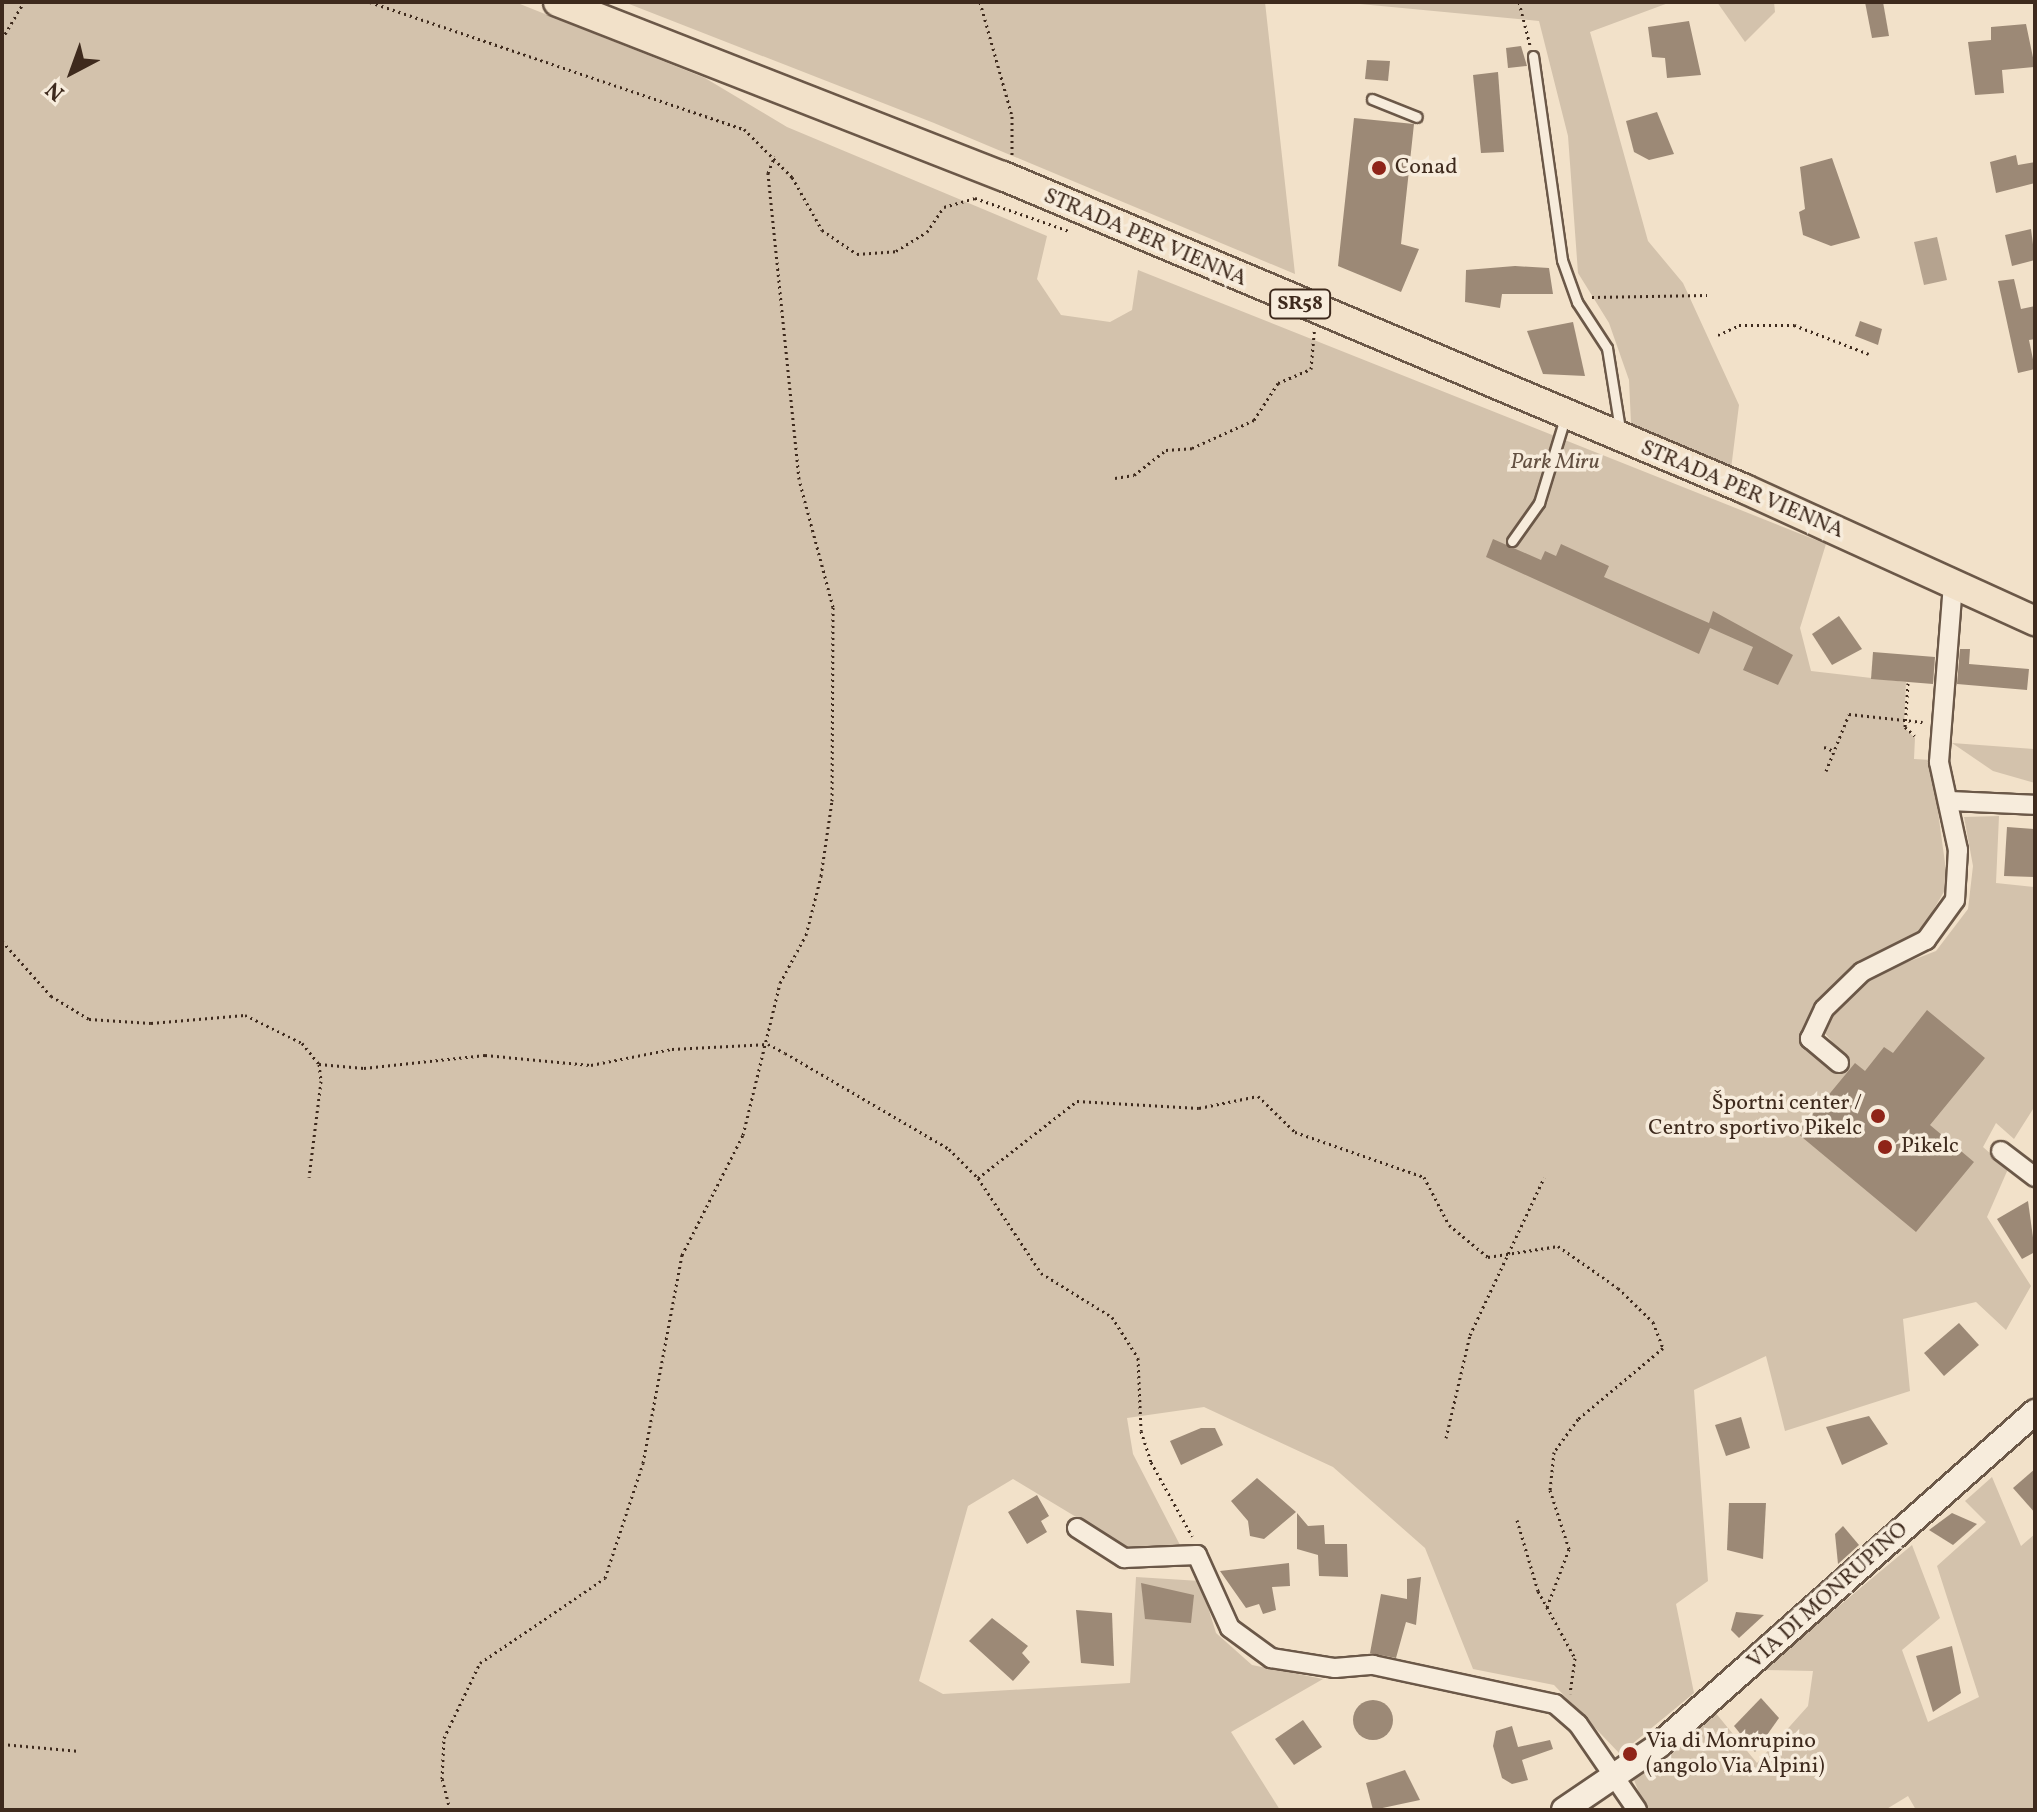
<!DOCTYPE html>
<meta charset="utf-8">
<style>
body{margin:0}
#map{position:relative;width:2037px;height:1812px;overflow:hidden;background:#f2e1c9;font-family:Vollkorn,serif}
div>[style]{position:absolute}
.green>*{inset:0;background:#d3c2ac}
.water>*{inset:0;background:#b5a38f}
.building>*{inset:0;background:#9c8976}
.round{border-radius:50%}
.path>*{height:3px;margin-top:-1.5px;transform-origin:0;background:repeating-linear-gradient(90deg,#3e2a1d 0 2px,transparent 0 6px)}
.roads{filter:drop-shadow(2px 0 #6b5848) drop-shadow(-2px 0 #6b5848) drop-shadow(0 2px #6b5848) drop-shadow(0 -2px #6b5848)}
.lane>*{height:9px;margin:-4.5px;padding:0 4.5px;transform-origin:4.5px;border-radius:4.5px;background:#f7ecdc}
.street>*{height:18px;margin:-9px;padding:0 9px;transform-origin:9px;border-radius:9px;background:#f7ecdc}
.secondary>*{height:24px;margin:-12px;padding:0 12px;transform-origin:12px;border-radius:12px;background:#f7ecdc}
.primary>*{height:28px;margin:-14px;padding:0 14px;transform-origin:14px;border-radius:14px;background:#f2e1c9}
.dots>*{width:22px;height:22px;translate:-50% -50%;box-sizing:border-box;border:4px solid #f7ecdc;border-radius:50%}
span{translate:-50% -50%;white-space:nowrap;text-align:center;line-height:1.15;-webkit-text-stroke:7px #f7ecdc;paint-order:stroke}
.shield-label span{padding:2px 6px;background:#f7ecdc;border:2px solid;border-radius:6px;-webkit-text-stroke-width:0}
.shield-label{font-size:20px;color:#3e2a1d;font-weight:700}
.poi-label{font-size:22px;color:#3e2a1d}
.left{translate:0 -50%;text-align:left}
.right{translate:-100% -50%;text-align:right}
.street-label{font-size:22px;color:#3e2a1d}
.park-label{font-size:22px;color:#635041;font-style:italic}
.frame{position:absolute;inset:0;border:4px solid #3e2a1d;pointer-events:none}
.north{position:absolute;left:32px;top:32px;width:80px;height:80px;-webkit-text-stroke:6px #f7ecdc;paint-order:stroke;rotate:221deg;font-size:22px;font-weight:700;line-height:32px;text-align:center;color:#3e2a1d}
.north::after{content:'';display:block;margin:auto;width:28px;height:36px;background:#3e2a1d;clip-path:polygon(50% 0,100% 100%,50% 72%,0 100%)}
</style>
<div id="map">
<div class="green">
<div style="clip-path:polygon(2px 2px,515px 2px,705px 78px,787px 127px,1047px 236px,1037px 279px,1061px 315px,1110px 322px,1132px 310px,1138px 270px,1826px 544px,1800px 628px,1811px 671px,1906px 682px,1904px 727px,1915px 738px,1914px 759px,1931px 760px,1948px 885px,1922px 929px,1850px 970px,1825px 996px,1807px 1019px,1805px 1046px,1847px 1059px,1823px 1031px,1840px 1003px,1869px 977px,1936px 951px,1968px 909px,1973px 866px,1964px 817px,1999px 816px,1996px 883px,2035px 887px,2035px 1106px,2014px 1139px,1996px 1123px,1983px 1147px,2008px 1169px,1987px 1217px,2031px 1286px,2006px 1330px,1976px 1302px,1903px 1319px,1910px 1391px,1785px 1431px,1766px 1356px,1694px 1390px,1708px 1581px,1676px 1604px,1694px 1693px,1620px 1754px,1554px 1685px,1473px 1669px,1425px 1548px,1333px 1467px,1204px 1407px,1127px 1418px,1133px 1454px,1180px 1545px,1126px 1547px,1013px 1479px,968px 1506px,919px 1681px,943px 1694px,1130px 1683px,1136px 1577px,1200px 1581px,1216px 1633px,1252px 1665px,1323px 1679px,1231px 1732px,1280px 1810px,2px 1810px)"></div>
<div style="clip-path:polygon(624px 2px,1265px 2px,1295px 274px,934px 123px)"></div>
<div style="clip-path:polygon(1339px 2px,1671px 2px,1590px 32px,1648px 241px,1683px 283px,1739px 405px,1731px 469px,1631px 423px,1629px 380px,1609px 323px,1578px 273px,1568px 136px,1539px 21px)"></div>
<div style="clip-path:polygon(1717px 2px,1774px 2px,1775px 12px,1745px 42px)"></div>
<div style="clip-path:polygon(1952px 743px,2035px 749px,2035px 783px,1993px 771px)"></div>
<div style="clip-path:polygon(1992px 1477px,2021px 1546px,2035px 1534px,2035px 1810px,1916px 1810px,1908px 1796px,1885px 1810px,1646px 1810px,1634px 1780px,1714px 1711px,1757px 1763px,1808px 1706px,1813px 1671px,1762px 1670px,1912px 1545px,1940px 1618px,1902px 1650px,1928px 1722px,1979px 1697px,1937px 1566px,1986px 1522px,1965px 1501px)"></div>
</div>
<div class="water">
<div style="clip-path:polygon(1937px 237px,1947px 280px,1924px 285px,1914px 242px)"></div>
</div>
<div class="building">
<div style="clip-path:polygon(1865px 2px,1883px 2px,1889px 36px,1872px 38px)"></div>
<div style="clip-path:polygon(1689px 21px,1701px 75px,1667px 78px,1665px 58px,1652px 57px,1648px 27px)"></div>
<div style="clip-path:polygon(2026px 24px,2035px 67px,2002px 70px,2004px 93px,1975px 95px,1968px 42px,1991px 40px,1991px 27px)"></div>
<div style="clip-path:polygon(1521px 46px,1527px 66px,1508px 68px,1506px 48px)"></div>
<div style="clip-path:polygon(1367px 60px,1390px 61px,1388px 81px,1365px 79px)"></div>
<div style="clip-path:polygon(1498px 72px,1504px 152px,1481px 153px,1473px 75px)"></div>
<div style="clip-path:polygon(1657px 112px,1674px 154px,1649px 160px,1634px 152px,1626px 121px)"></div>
<div style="clip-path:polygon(1354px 118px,1414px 124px,1401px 244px,1419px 249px,1401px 292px,1338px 266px)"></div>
<div style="clip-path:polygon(2016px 155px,2018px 165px,2035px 162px,2035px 183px,1996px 193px,1990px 162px)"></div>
<div style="clip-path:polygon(1832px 158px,1860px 238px,1831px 246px,1803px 235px,1799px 212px,1805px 209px,1800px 167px)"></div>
<div style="clip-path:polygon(2031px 229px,2035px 260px,2012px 266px,2005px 235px)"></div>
<div style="clip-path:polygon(1515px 266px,1549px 268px,1553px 294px,1502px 294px,1500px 308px,1465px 302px,1466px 270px)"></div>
<div style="clip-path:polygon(2014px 279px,2021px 309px,2035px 306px,2035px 339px,2029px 340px,2035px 369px,2018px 373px,1998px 281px)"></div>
<div style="clip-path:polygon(1860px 321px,1882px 329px,1878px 345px,1855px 336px)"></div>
<div style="clip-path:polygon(1573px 322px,1585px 376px,1543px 374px,1527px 331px)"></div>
<div style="clip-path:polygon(1493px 539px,1541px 560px,1545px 551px,1556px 556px,1561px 544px,1609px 566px,1604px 577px,1709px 623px,1713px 611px,1793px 655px,1778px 685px,1743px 670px,1753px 647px,1710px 628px,1699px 654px,1486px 557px)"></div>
<div style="clip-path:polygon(1839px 616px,1862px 649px,1832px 665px,1812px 634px)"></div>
<div style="clip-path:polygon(1960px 649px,1970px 649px,1969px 664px,2029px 669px,2027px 690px,1957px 684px)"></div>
<div style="clip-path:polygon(1873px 652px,1935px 657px,1933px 684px,1871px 679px)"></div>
<div style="clip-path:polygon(2007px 827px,2035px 829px,2035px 877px,2004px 876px)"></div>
<div style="clip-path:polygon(1927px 1010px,1985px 1058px,1930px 1125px,1974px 1162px,1916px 1232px,1797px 1133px,1855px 1063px,1865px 1071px,1884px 1047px,1893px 1053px)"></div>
<div style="clip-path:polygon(2028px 1201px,2035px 1252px,2022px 1259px,1997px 1219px)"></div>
<div style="clip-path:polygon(1959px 1323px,1979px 1345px,1944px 1376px,1924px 1353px)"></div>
<div style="clip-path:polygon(1869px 1416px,1888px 1444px,1842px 1465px,1826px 1427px)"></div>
<div style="clip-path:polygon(1741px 1417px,1750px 1448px,1726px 1456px,1715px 1425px)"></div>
<div style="clip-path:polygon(1201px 1428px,1215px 1428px,1223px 1445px,1181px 1465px,1170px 1441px)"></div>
<div style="clip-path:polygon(2035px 1469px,2035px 1513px,2013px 1488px)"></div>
<div style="clip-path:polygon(1257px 1478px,1296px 1512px,1264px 1539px,1250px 1536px,1248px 1521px,1231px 1501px)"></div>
<div style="clip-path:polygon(1037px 1495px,1049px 1516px,1041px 1521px,1047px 1532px,1027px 1544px,1008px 1512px)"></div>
<div style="clip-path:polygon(1729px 1503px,1766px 1503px,1763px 1559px,1727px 1550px)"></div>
<div style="clip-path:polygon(1297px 1513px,1308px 1526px,1324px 1525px,1325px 1544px,1347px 1544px,1348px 1577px,1319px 1576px,1318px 1555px,1297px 1549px)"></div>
<div style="clip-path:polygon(1952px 1513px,1977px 1524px,1953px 1545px,1929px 1530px)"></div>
<div style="clip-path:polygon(1843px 1526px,1859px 1545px,1838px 1564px,1835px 1534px)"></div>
<div style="clip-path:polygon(1289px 1563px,1290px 1586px,1272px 1587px,1276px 1610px,1263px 1614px,1259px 1604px,1246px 1608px,1220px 1571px)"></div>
<div style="clip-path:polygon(1421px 1577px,1416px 1625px,1406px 1622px,1396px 1658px,1370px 1653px,1381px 1594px,1407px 1599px,1407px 1579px)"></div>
<div style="clip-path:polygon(1141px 1583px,1194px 1595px,1191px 1623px,1145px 1619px)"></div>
<div style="clip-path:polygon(1076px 1610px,1112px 1613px,1114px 1666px,1081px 1663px)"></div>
<div style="clip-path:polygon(1736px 1612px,1764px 1615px,1739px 1638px,1731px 1630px)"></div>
<div style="clip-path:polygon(992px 1618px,1028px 1646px,1022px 1653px,1030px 1662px,1013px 1681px,969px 1641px)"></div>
<div style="clip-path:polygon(1952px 1646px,1961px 1693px,1933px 1712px,1916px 1656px)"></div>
<div style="clip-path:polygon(1761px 1698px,1779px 1718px,1755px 1752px,1734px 1726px)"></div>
<div class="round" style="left:1353px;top:1700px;width:40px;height:40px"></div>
<div style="clip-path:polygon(1303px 1720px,1322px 1747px,1294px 1765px,1275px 1739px)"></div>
<div style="clip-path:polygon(1512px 1726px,1518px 1747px,1550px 1740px,1553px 1749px,1522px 1760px,1528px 1780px,1512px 1784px,1502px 1778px,1493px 1746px,1496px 1731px)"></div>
<div style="clip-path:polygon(1405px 1770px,1420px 1800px,1373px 1810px,1366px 1783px)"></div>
</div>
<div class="path">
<div style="left:370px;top:2px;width:395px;rotate:18.8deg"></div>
<div style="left:744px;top:129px;width:68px;rotate:45deg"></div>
<div style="left:792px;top:177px;width:61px;rotate:60.5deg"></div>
<div style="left:822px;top:230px;width:42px;rotate:34.4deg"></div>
<div style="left:857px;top:254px;width:39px;rotate:-4deg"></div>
<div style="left:896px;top:251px;width:36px;rotate:-32deg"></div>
<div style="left:927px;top:232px;width:30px;rotate:-56deg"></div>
<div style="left:944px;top:207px;width:32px;rotate:-16deg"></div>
<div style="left:975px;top:198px;width:100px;rotate:19.3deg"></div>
<div style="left:980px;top:2px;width:118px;rotate:74.3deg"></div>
<div style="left:1012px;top:116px;width:41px;rotate:90deg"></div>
<div style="left:1519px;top:2px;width:44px;rotate:75.7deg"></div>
<div style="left:2px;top:39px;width:43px;rotate:-59.3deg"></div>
<div style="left:1592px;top:297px;width:115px;rotate:-1deg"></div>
<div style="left:1718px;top:335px;width:23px;rotate:-25deg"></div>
<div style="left:1739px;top:325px;width:55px"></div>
<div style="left:1794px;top:325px;width:80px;rotate:21.1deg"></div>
<div style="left:1115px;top:478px;width:19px;rotate:-9deg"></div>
<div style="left:1134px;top:475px;width:41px;rotate:-38deg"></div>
<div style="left:1166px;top:450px;width:26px;rotate:-4deg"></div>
<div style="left:1192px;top:448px;width:68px;rotate:-24.3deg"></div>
<div style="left:1254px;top:420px;width:44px;rotate:-57deg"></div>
<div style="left:1278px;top:383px;width:36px;rotate:-23deg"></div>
<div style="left:1311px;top:369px;width:38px;rotate:-85deg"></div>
<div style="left:1908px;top:683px;width:44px;rotate:93.9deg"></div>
<div style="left:1905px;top:727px;width:13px;rotate:42deg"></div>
<div style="left:1824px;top:747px;width:11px;rotate:22deg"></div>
<div style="left:1826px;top:771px;width:61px;rotate:-68deg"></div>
<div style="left:1849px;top:714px;width:74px;rotate:6.2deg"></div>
<div style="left:2px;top:941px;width:74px;rotate:48.3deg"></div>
<div style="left:51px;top:996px;width:44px;rotate:31.2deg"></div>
<div style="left:89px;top:1019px;width:62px;rotate:3.7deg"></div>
<div style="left:151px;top:1023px;width:94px;rotate:-4.9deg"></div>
<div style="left:245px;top:1015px;width:64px;rotate:26.2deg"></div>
<div style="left:302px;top:1043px;width:27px;rotate:51deg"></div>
<div style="left:319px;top:1064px;width:17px;rotate:83deg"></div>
<div style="left:321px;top:1081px;width:97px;rotate:97.1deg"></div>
<div style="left:319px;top:1064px;width:45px;rotate:5.1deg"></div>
<div style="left:364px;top:1068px;width:122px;rotate:-6.1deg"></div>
<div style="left:485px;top:1055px;width:106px;rotate:5.4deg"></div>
<div style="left:591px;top:1065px;width:83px;rotate:-11.2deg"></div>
<div style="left:672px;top:1049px;width:96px;rotate:-3deg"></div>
<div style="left:768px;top:1044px;width:19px;rotate:28deg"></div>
<div style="left:785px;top:1053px;width:190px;rotate:30.3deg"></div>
<div style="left:949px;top:1149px;width:41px;rotate:45deg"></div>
<div style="left:978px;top:1178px;width:114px;rotate:56.4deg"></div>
<div style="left:1041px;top:1273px;width:84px;rotate:31.8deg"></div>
<div style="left:1112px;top:1317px;width:49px;rotate:57.6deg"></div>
<div style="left:1138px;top:1358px;width:73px;rotate:87.6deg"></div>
<div style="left:1141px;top:1431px;width:33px;rotate:72deg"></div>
<div style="left:1151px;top:1462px;width:85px;rotate:61deg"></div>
<div style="left:978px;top:1178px;width:125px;rotate:-37.9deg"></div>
<div style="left:1077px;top:1101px;width:122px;rotate:3.3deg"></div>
<div style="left:1199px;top:1108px;width:60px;rotate:-11.5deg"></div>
<div style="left:1258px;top:1096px;width:52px;rotate:44.2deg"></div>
<div style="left:1295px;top:1132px;width:137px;rotate:19.2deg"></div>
<div style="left:1424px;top:1177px;width:54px;rotate:62.5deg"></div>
<div style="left:1449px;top:1225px;width:50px;rotate:39.4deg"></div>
<div style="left:1488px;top:1257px;width:71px;rotate:-8.9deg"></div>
<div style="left:1558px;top:1246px;width:73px;rotate:35deg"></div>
<div style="left:1618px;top:1288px;width:49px;rotate:44.2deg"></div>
<div style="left:1653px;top:1322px;width:28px;rotate:69deg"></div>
<div style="left:1663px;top:1348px;width:111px;rotate:140.1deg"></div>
<div style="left:1578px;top:1419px;width:41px;rotate:126deg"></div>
<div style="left:1554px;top:1452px;width:38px;rotate:96deg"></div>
<div style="left:1550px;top:1490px;width:62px;rotate:72.1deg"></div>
<div style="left:1569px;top:1549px;width:65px;rotate:110.7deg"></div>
<div style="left:1446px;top:1438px;width:106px;rotate:-76.9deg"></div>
<div style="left:1470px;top:1335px;width:174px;rotate:-64.8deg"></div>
<div style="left:1517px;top:1520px;width:74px;rotate:73.5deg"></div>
<div style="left:1538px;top:1591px;width:77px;rotate:61.1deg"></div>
<div style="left:1575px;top:1658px;width:36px;rotate:98deg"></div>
<div style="left:2px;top:1744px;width:78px;rotate:5.1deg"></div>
<div style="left:450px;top:1810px;width:32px;rotate:-104deg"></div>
<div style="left:442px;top:1779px;width:41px;rotate:-87.2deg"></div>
<div style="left:444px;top:1738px;width:83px;rotate:-64.4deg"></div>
<div style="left:480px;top:1663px;width:151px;rotate:-34.2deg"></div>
<div style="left:605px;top:1578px;width:121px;rotate:-71.7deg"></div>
<div style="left:643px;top:1463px;width:212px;rotate:-79.4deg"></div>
<div style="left:682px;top:1255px;width:135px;rotate:-63.1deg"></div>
<div style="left:743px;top:1135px;width:156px;rotate:-76.3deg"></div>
<div style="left:780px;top:983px;width:55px;rotate:-61.6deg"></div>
<div style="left:806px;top:935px;width:61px;rotate:-75.7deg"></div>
<div style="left:821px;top:876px;width:76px;rotate:-81.7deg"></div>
<div style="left:832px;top:801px;width:194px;rotate:-89.7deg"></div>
<div style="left:833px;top:607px;width:132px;rotate:-104.9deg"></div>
<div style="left:799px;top:479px;width:308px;rotate:-95.8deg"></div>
<div style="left:768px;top:173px;width:18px;rotate:-68deg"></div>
</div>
<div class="roads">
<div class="lane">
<div style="left:1533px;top:56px;width:206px;rotate:81.9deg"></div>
<div style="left:1562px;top:260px;width:45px;rotate:70.3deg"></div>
<div style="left:1577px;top:302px;width:55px;rotate:56.9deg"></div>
<div style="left:1607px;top:348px;width:82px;rotate:80.9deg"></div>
<div style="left:1372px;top:99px;width:48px;rotate:21.8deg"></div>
<div style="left:1512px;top:541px;width:47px;rotate:-54.6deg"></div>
<div style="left:1539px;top:503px;width:89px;rotate:-73deg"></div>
</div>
<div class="street">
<div style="left:1948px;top:801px;width:87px;rotate:2.6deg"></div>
<div style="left:1839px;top:1063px;width:38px;rotate:-140deg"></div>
<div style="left:1810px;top:1039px;width:33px;rotate:-65deg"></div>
<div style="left:1824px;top:1009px;width:53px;rotate:-44.2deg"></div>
<div style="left:1862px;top:972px;width:72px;rotate:-26.6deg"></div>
<div style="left:1926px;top:940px;width:49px;rotate:-54.1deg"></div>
<div style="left:1955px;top:900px;width:50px;rotate:-86.6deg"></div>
<div style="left:1958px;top:850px;width:90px;rotate:-102.2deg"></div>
<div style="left:1939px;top:762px;width:180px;rotate:-85.5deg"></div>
<div style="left:2001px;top:1151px;width:43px;rotate:37.4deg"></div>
<div style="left:1077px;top:1528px;width:56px;rotate:32.6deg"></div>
<div style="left:1124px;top:1558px;width:73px;rotate:-2.4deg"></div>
<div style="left:1197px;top:1555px;width:80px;rotate:65.7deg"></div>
<div style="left:1230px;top:1628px;width:51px;rotate:36.2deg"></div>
<div style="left:1271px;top:1658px;width:65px;rotate:8.9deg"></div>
<div style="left:1335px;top:1668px;width:38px;rotate:-5deg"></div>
<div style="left:1373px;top:1665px;width:186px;rotate:12.1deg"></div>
<div style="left:1555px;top:1704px;width:30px;rotate:41deg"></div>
<div style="left:1578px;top:1724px;width:104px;rotate:55.5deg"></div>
</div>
<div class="secondary">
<div style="left:1564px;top:1810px;width:114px;rotate:-34.2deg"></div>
<div style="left:1658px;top:1746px;width:504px;rotate:-41.54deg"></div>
</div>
<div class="primary">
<div style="left:558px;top:2px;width:478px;rotate:21.4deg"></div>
<div style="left:1003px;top:176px;width:805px;rotate:22.87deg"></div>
<div style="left:1745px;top:489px;width:319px;rotate:24.5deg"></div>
</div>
</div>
<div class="dots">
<div style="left:1379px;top:168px;background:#8f2418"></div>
<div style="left:1878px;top:1116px;background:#8f2418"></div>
<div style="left:1885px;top:1147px;background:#8f2418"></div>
<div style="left:1630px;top:1754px;background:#8f2418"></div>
</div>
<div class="shield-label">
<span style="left:1300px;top:304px">SR58</span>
</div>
<div class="poi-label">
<span class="left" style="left:1395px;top:168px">Conad</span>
<span class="right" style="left:1862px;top:1116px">Športni center /<br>Centro sportivo Pikelc</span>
<span class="left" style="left:1901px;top:1147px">Pikelc</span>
<span class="left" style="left:1646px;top:1754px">Via di Monrupino<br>(angolo Via Alpini)</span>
</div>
<div class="street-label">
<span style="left:1145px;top:238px;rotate:23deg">STRADA PER VIENNA</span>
<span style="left:1742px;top:490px;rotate:23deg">STRADA PER VIENNA</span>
<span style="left:1828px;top:1596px;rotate:-42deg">VIA DI MONRUPINO</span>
</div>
<div class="park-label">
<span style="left:1555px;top:463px">Park Miru</span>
</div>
<div class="frame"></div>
<div class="north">N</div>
</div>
